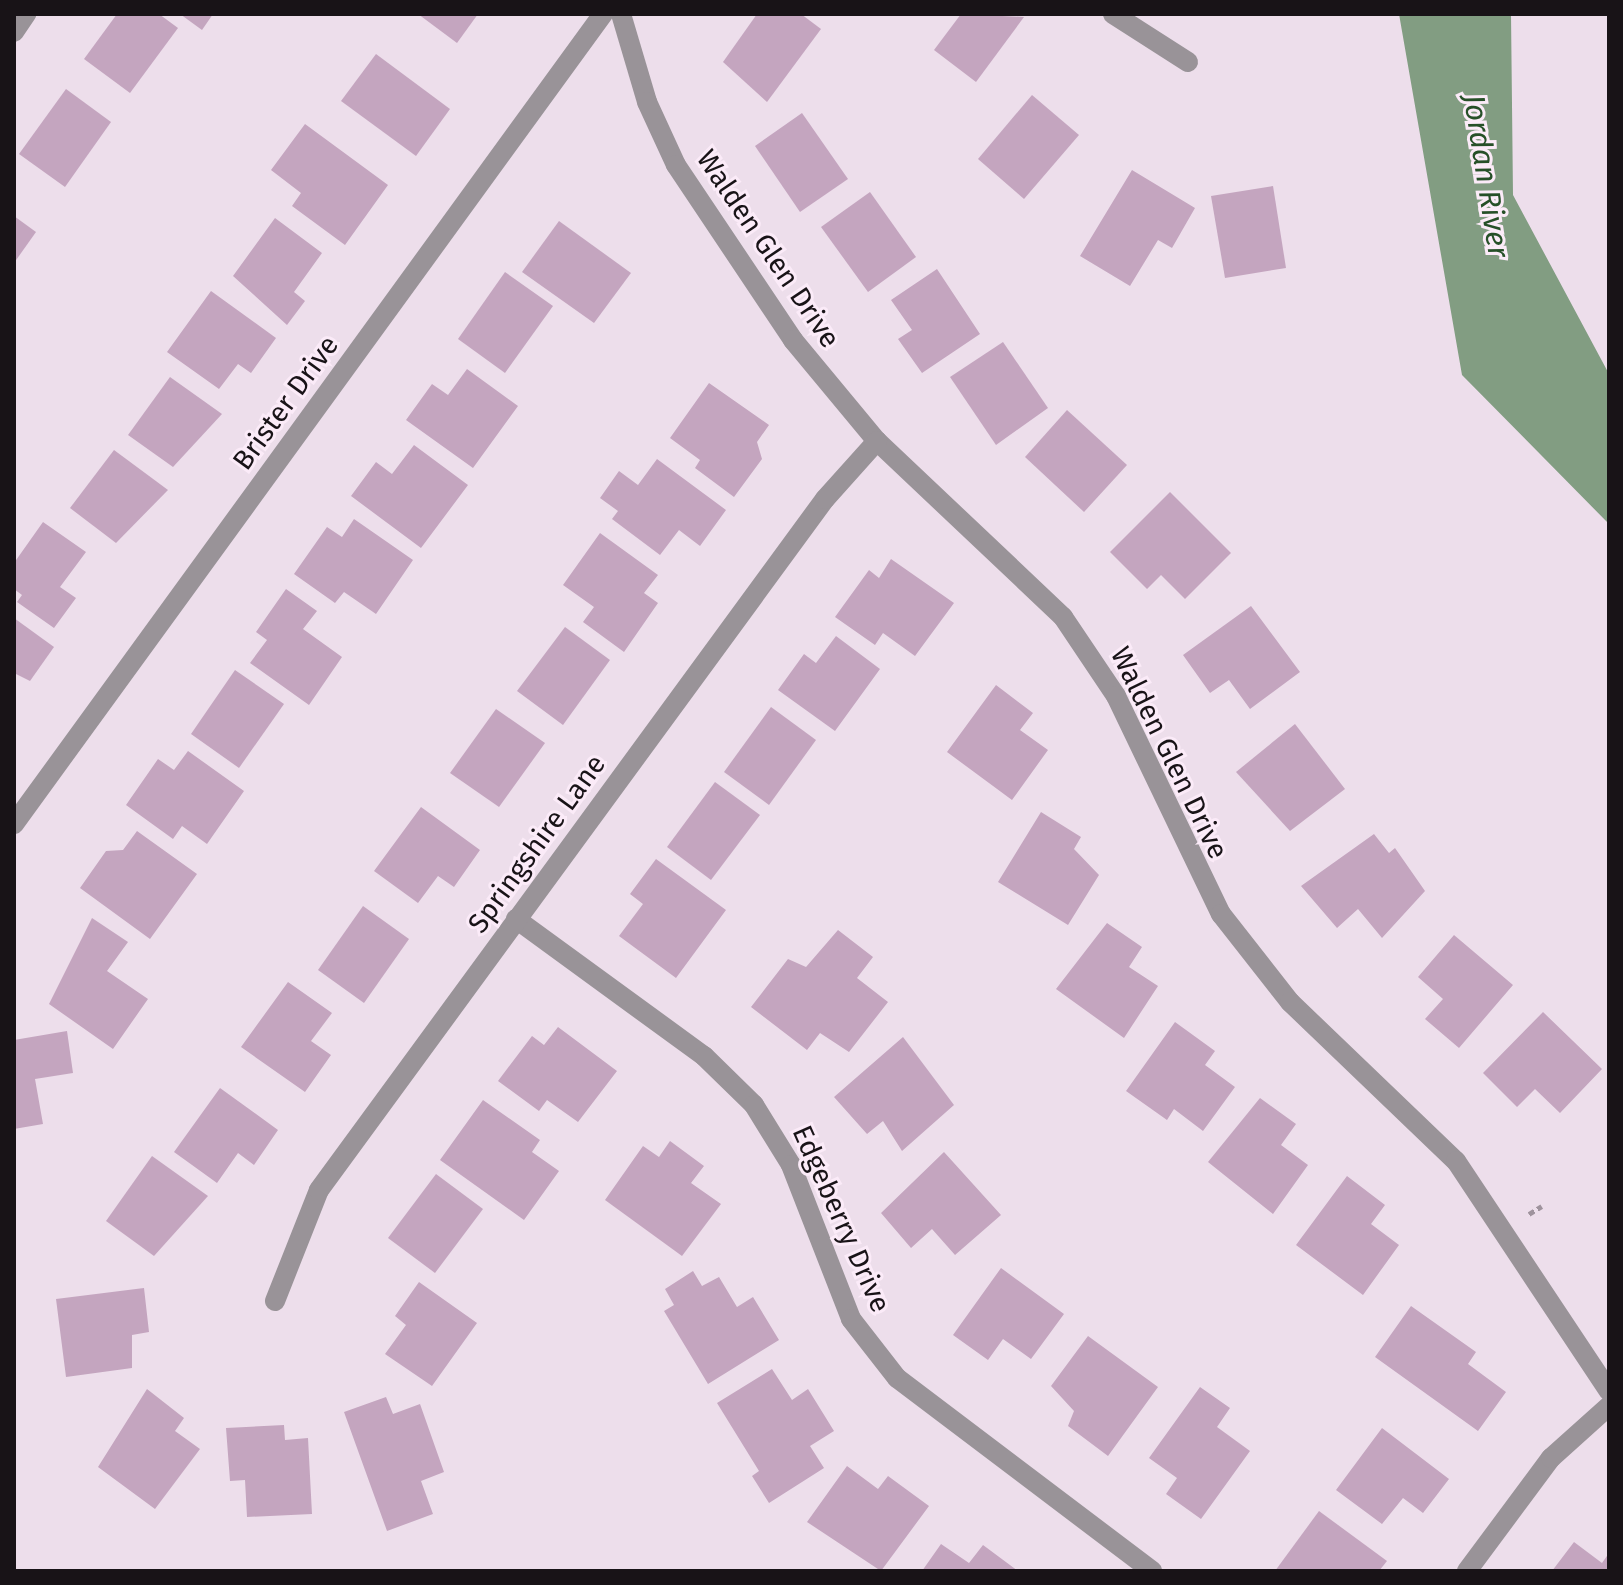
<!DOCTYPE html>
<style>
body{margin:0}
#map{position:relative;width:1623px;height:1585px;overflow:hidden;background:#eddeeb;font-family:"Fira Sans",sans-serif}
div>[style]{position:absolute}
.water>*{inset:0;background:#829d82}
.building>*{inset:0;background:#c4a5bf}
.path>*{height:5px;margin-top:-2.5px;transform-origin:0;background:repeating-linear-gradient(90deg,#9f939d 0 6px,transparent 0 10px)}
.minor>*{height:20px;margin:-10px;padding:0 10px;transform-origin:10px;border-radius:10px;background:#999398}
span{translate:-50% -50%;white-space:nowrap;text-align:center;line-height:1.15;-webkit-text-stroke:6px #fbebf8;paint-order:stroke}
.street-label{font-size:28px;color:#181317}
.water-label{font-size:30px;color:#265028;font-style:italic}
.frame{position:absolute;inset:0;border:16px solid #181317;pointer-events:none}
</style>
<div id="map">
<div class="water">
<div style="clip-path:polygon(1399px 14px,1511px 14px,1513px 195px,1609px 374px,1609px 524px,1462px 375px)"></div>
</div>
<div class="building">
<div style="clip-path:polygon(117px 14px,159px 14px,178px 28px,130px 93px,84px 59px)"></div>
<div style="clip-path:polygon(180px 14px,213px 14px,202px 30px)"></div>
<div style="clip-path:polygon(418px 14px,478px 14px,457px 43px)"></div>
<div style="clip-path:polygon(757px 14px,801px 14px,821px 29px,767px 102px,723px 62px)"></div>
<div style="clip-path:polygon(961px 14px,1024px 17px,976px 82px,934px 50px)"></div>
<div style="clip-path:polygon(376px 54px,450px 109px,416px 156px,341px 101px)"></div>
<div style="clip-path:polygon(66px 89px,111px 122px,65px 187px,19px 154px)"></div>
<div style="clip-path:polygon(1032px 95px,1079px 135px,1024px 199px,978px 159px)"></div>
<div style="clip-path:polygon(802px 113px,848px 179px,800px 212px,755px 146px)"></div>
<div style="clip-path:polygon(305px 124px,388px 185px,345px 245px,292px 206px,301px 193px,271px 170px)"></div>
<div style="clip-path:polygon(1132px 170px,1195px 208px,1172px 248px,1158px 240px,1130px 286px,1080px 256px)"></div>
<div style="clip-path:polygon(1273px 186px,1286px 268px,1225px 278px,1211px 196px)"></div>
<div style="clip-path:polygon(870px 192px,916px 257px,868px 292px,821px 227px)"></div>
<div style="clip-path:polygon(14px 216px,36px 232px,14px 263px)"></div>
<div style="clip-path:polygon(275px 218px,322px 253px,294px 292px,305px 301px,287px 325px,233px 276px)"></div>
<div style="clip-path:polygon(559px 221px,631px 273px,594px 323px,522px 272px)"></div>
<div style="clip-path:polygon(937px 269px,980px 334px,922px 373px,898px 339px,912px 330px,891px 300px)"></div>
<div style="clip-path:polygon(505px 272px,553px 306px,505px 373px,458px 339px)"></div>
<div style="clip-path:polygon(211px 291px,276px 338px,251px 373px,238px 364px,219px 389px,167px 352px)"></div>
<div style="clip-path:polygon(1003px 342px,1048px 408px,996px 445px,950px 377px)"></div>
<div style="clip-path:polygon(467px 369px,518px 406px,473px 468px,406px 420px,432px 384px,448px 395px)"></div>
<div style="clip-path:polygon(170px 377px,222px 414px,173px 467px,128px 435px)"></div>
<div style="clip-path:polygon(709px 383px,769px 425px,757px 442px,762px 459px,734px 497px,695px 468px,700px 460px,670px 438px)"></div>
<div style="clip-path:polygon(1067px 410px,1127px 465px,1084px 512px,1025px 457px)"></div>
<div style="clip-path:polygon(414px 445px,468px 485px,421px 548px,351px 496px,376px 462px,392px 474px)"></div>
<div style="clip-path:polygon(114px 450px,168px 490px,116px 543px,70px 508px)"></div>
<div style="clip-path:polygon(657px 459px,726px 510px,700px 546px,679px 530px,660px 555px,612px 519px,618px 511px,600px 498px,619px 471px,638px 485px)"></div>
<div style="clip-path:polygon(1170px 492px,1231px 553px,1185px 599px,1161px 575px,1147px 589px,1110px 552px)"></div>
<div style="clip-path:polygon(354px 519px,413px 560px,376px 614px,344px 592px,335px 603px,294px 574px,327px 527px,342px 537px)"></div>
<div style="clip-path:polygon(43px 522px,86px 552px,60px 587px,76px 598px,54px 628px,17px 602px,22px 595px,14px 589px,14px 563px)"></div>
<div style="clip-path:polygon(600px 533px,658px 575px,644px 593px,658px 603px,624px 652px,583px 622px,594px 607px,563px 585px)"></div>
<div style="clip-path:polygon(891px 559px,954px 603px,915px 656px,883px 633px,875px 645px,835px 617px,869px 570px,879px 578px)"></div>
<div style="clip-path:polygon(286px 589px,317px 611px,303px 629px,342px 657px,309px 705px,250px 663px,267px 640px,256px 632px)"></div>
<div style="clip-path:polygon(1251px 606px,1300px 672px,1250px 709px,1229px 680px,1210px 693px,1183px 655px)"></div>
<div style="clip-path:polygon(14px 618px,54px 647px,30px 681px,14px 673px)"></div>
<div style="clip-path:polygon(565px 627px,610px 660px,563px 725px,517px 691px)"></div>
<div style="clip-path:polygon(836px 636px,880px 669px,835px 731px,778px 690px,804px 654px,816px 663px)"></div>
<div style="clip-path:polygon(235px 670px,284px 704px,239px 768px,191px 734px)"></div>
<div style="clip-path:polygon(996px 685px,1033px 713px,1020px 730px,1048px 750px,1012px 800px,947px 752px)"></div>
<div style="clip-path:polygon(771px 707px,816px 740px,769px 805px,724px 772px)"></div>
<div style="clip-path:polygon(496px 709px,545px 743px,499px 807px,450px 773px)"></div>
<div style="clip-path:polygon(1295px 724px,1345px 789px,1290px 831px,1236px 772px)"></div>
<div style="clip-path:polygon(188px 751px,244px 791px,207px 844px,182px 826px,173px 839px,126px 805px,158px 759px,174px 770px)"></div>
<div style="clip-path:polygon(715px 782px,760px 815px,711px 880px,667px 847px)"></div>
<div style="clip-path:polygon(421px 807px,480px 850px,454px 887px,438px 876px,418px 903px,374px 871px)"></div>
<div style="clip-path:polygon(1041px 812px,1081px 837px,1074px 849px,1099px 875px,1068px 925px,998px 882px)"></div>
<div style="clip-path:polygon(137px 831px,197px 874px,150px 939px,80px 888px,106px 851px,123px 850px)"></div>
<div style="clip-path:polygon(1374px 834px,1389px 853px,1395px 848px,1425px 891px,1382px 938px,1358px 909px,1337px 928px,1301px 886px)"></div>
<div style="clip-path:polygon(656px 859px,726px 910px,676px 978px,619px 936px,643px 904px,630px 894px)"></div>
<div style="clip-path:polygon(363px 906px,409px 939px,364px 1003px,318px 970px)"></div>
<div style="clip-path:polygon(92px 918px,128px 942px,107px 971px,148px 999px,113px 1049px,49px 1004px)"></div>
<div style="clip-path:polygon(1107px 923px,1142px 947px,1129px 967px,1158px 986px,1124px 1038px,1056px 989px)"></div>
<div style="clip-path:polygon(838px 930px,873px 957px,857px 978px,888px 1002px,849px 1052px,820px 1033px,807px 1050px,751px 1007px,788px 959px,806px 967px)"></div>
<div style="clip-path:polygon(1454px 935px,1513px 985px,1459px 1048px,1425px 1019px,1443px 999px,1418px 977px)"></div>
<div style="clip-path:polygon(288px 982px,332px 1013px,311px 1041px,331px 1055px,305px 1092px,241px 1047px)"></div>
<div style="clip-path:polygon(1543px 1012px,1602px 1069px,1560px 1113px,1535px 1089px,1517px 1107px,1483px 1073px)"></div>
<div style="clip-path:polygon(1175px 1022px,1215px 1051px,1205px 1065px,1235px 1087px,1203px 1131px,1174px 1109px,1167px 1120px,1126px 1091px)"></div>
<div style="clip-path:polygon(558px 1027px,617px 1071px,578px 1122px,547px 1100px,539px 1111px,498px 1081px,532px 1036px,544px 1045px)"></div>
<div style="clip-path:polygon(67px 1031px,73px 1073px,35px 1079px,43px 1124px,14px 1129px,14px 1040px)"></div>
<div style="clip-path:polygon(903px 1037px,954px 1105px,902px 1151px,883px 1121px,867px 1134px,834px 1097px)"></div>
<div style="clip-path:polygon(220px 1088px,278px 1130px,254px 1165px,238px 1153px,217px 1183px,174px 1152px)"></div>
<div style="clip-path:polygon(1260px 1098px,1296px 1124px,1281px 1145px,1308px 1165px,1273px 1214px,1208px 1162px)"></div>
<div style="clip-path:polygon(483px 1100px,540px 1140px,532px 1152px,559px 1171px,524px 1220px,440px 1160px)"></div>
<div style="clip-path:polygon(670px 1141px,704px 1166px,691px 1183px,721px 1204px,682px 1256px,605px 1200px,643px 1146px,659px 1157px)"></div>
<div style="clip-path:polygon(944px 1152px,1001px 1215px,955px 1255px,932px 1229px,911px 1248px,881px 1213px)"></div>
<div style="clip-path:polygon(152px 1156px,208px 1196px,154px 1256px,106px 1221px)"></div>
<div style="clip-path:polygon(436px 1174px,483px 1209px,435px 1273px,388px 1238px)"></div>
<div style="clip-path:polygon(1347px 1176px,1385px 1205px,1371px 1224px,1399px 1245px,1363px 1295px,1296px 1245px)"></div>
<div style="clip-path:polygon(1001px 1268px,1064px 1314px,1031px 1359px,1003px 1339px,988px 1360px,953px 1335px)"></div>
<div style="clip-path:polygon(693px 1271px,702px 1286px,719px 1277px,737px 1307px,753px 1297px,779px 1340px,708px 1384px,664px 1311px,674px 1305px,665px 1289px)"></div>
<div style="clip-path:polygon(419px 1282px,477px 1323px,432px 1386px,385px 1354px,406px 1325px,395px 1316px)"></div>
<div style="clip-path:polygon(144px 1288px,149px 1332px,132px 1335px,132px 1368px,66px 1377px,56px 1299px)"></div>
<div style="clip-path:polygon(1411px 1306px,1476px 1352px,1468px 1364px,1506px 1392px,1478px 1431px,1375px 1357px)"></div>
<div style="clip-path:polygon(1088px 1336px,1158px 1387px,1108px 1456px,1068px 1426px,1074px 1411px,1051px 1386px)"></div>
<div style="clip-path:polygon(772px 1369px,792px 1400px,808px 1389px,834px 1431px,810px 1446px,824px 1468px,769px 1503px,752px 1476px,759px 1471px,717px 1403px)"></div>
<div style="clip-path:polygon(1200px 1387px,1230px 1408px,1217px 1427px,1250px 1451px,1201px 1519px,1166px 1494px,1177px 1478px,1149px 1458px)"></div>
<div style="clip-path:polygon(147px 1389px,184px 1418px,175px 1431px,200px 1449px,155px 1509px,98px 1467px)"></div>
<div style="clip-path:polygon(386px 1397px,393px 1414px,420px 1404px,444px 1472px,421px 1481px,433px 1514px,387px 1531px,344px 1412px)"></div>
<div style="clip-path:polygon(284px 1425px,285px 1440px,308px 1438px,312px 1514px,247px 1517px,245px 1480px,230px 1481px,226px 1428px)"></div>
<div style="clip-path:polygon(1382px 1428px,1449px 1479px,1423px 1513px,1403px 1498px,1382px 1524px,1336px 1490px)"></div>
<div style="clip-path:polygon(847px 1466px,878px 1489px,888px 1476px,929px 1506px,881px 1571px,807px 1522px)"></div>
<div style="clip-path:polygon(1319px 1511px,1387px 1561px,1379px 1571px,1275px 1571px)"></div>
<div style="clip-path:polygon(1574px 1542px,1602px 1563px,1609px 1553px,1609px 1571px,1552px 1571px)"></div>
<div style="clip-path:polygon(941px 1544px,969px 1563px,983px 1545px,1018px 1571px,922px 1571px)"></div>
</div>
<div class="path">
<div style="left:1529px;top:1214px;width:15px;rotate:-32deg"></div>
</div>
<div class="minor">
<div style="left:621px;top:14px;width:92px;rotate:73.5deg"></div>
<div style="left:647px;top:102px;width:69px;rotate:65.3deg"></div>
<div style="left:676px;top:165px;width:211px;rotate:56.2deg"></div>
<div style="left:793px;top:340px;width:131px;rotate:50.3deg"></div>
<div style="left:877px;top:441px;width:256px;rotate:43.4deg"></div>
<div style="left:1063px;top:617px;width:95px;rotate:56.1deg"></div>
<div style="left:1116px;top:696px;width:242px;rotate:64.3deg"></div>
<div style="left:1221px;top:914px;width:112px;rotate:51.9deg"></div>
<div style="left:1290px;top:1002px;width:230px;rotate:43.8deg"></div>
<div style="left:1456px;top:1161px;width:276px;rotate:56.4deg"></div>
<div style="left:1113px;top:14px;width:89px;rotate:32.6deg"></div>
<div style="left:14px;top:32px;width:22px;rotate:-56deg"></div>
<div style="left:14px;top:824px;width:1002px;rotate:-53.98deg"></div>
<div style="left:516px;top:919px;width:233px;rotate:36.1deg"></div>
<div style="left:704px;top:1056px;width:70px;rotate:44.4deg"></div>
<div style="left:754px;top:1105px;width:70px;rotate:58.3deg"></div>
<div style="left:791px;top:1165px;width:165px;rotate:68.7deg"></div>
<div style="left:851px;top:1319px;width:75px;rotate:52.1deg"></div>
<div style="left:897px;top:1378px;width:320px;rotate:37.1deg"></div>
<div style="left:275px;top:1301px;width:119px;rotate:-68.4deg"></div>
<div style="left:319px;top:1190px;width:856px;rotate:-53.79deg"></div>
<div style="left:825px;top:499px;width:78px;rotate:-48.1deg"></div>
<div style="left:1467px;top:1571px;width:141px;rotate:-53.4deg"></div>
<div style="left:1551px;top:1458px;width:78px;rotate:-41.9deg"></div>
</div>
<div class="street-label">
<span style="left:768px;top:249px;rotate:56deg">Walden Glen Drive</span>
<span style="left:286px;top:403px;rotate:-54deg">Brister Drive</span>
<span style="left:1169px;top:753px;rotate:64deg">Walden Glen Drive</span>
<span style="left:537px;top:844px;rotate:-54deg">Springshire Lane</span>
<span style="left:841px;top:1219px;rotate:66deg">Edgeberry Drive</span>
</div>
<div class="water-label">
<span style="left:1486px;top:176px;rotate:81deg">Jordan River</span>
</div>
<div class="frame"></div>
</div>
